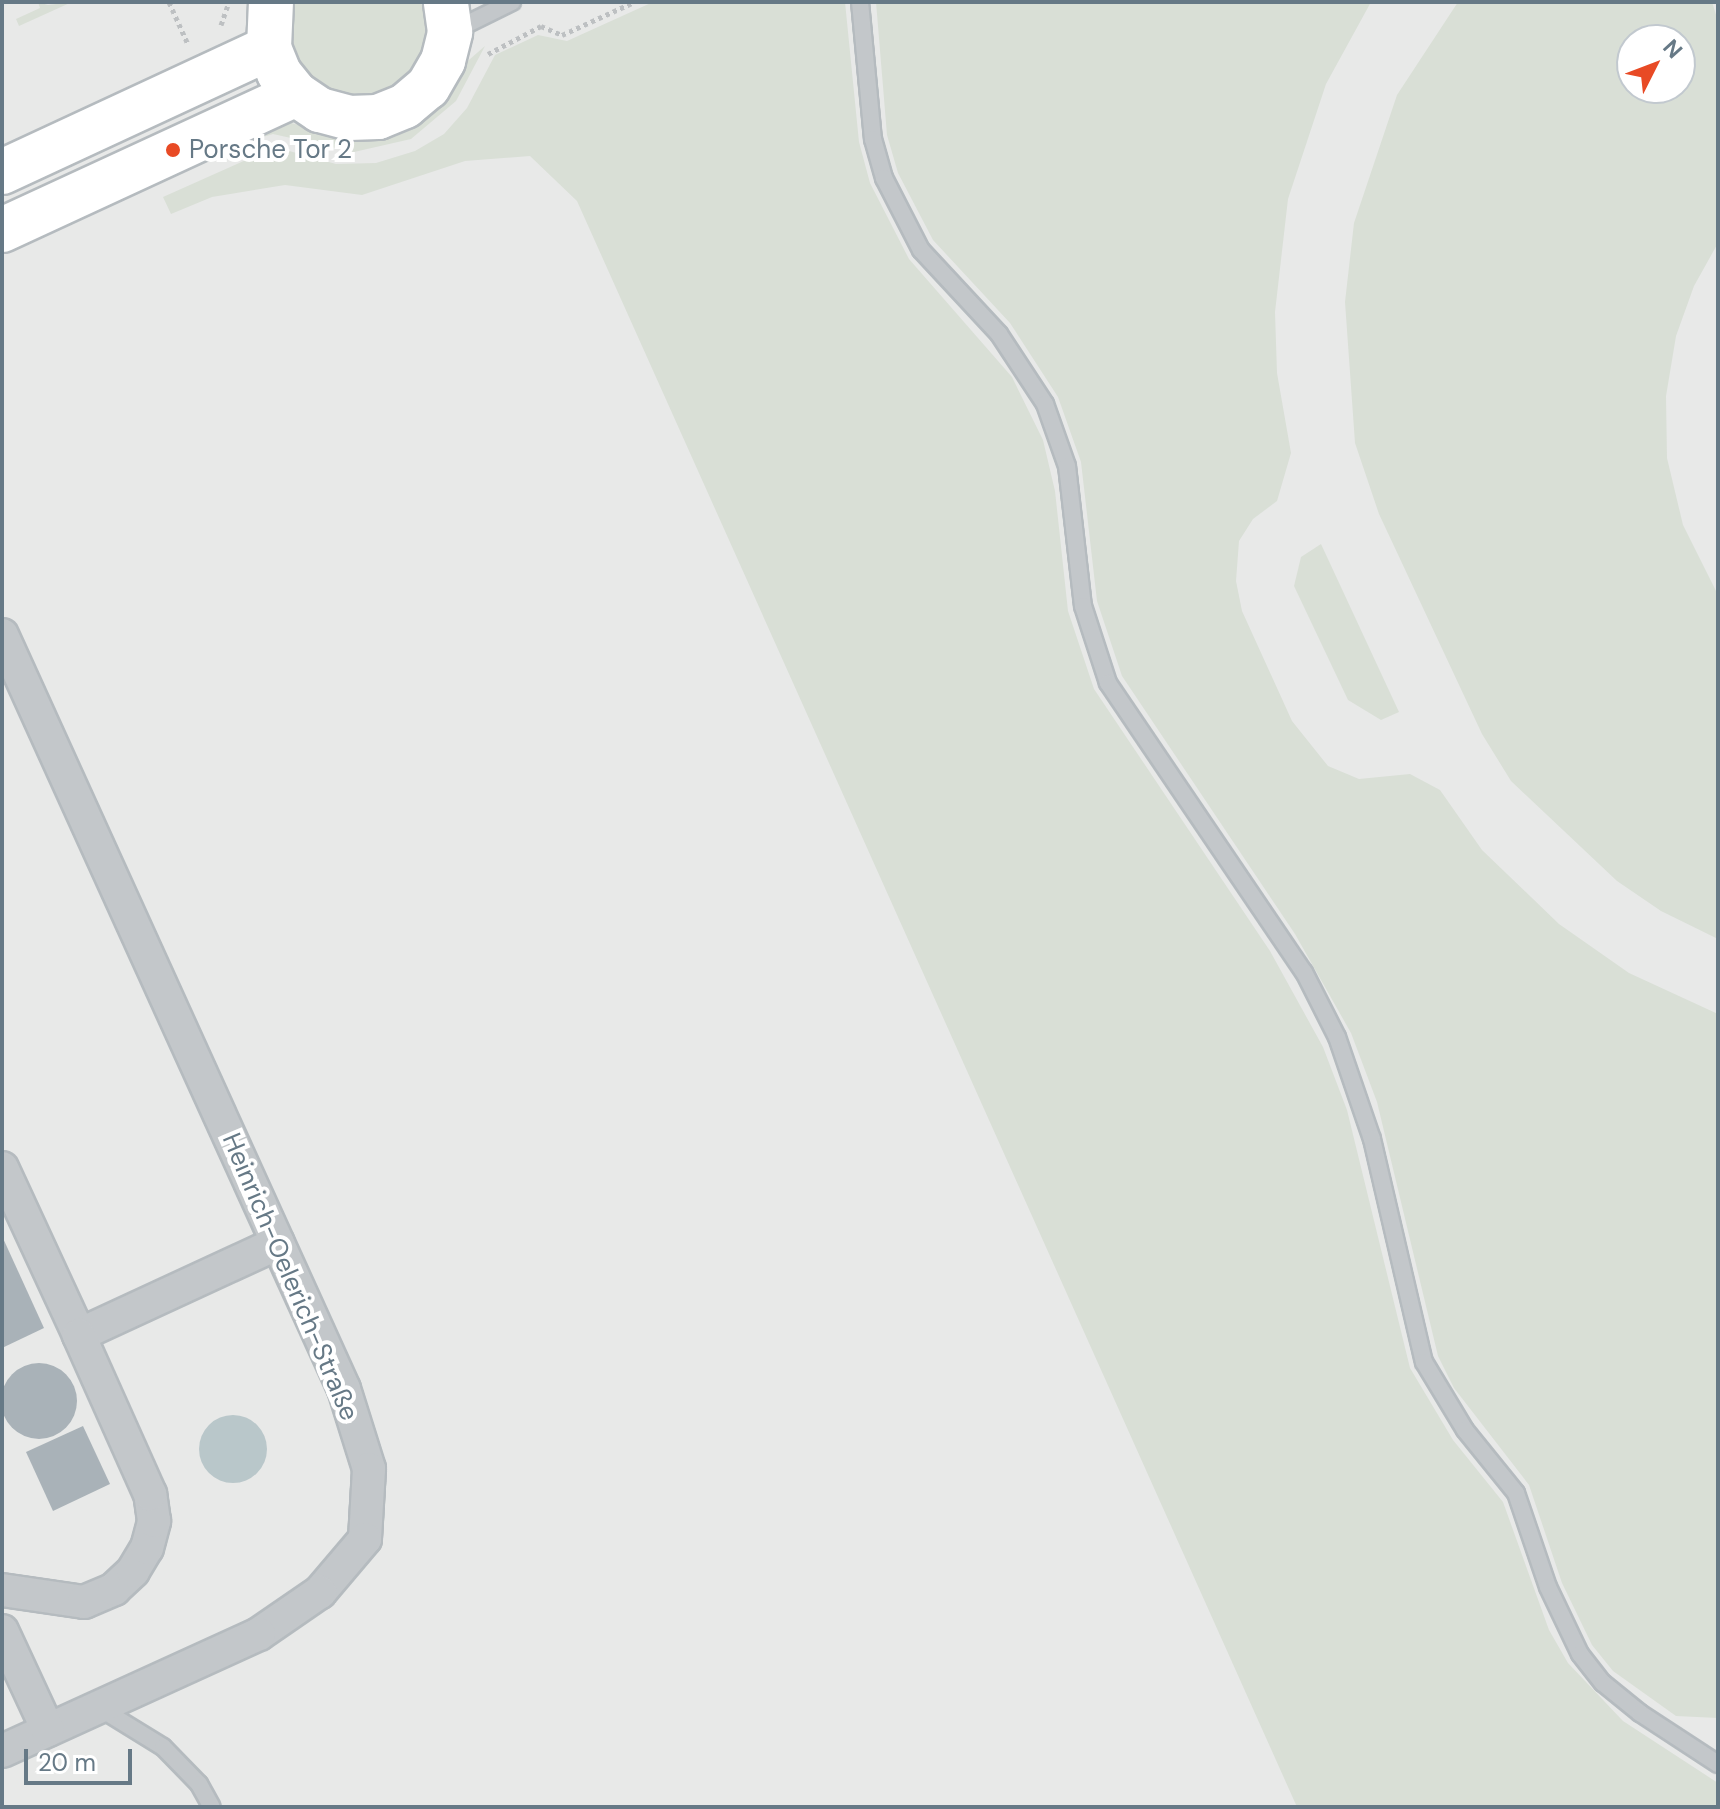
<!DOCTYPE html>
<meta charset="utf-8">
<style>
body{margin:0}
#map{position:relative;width:1720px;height:1809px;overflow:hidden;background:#f8f8f5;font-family:"DM Sans",sans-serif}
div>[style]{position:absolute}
.built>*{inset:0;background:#e8e9e8}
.green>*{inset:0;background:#d9dfd6}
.water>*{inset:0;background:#b9c7ca}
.round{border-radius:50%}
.building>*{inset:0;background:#a9b2b8}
.path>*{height:5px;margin-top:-2.5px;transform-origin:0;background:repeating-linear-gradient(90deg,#bdc0c2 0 4px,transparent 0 8px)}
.roads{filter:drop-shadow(2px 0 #b5bbbf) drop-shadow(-2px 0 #b5bbbf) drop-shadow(0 2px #b5bbbf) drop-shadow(0 -2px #b5bbbf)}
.lane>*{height:16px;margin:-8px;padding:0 8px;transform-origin:8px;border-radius:8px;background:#c3c7ca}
.street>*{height:32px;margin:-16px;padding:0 16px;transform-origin:16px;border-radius:16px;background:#c3c7ca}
.secondary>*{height:44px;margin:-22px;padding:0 22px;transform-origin:22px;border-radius:22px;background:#fff}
.dots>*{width:22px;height:22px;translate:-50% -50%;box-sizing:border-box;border:4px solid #fff;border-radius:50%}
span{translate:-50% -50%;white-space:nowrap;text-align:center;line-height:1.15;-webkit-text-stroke:8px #fff;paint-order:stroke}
.poi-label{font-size:26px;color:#667986}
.left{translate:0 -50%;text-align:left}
.street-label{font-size:26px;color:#667986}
.frame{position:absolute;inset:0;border:4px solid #667986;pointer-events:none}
.north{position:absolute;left:1616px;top:24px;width:80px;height:80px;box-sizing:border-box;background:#fff;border:2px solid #c2c9cf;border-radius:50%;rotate:48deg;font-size:22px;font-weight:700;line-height:32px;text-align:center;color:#667986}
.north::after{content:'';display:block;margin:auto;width:28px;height:36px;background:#e84a25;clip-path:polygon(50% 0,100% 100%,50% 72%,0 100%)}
.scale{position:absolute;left:24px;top:1749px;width:108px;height:36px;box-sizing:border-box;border:4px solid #667986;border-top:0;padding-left:10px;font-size:24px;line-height:28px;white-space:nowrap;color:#667986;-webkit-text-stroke:6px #fff;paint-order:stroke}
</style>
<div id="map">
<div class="built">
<div style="clip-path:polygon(evenodd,2px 2px,1718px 2px,1718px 1807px,2px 1807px,2px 2px,1632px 40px,1680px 40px,1680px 88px,1632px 88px,1632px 40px)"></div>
</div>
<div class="green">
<div style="clip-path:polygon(38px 2px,48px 5px,72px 2px,19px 26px,16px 19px,40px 8px)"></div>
<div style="clip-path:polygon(295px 2px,421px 2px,427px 23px,425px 47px,399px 86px,378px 97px,354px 99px,331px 94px,311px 82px,296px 63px,289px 42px)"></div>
<div style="clip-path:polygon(653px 2px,845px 2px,859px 142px,870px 183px,909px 259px,1012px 377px,1043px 440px,1055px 491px,1068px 611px,1094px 689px,1270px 951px,1323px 1047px,1347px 1110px,1410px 1368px,1453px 1440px,1503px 1502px,1549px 1630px,1568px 1663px,1623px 1721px,1718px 1783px,1718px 1807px,1297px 1807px,577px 201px,530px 156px,465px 161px,362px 195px,285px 185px,212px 197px,171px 214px,163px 197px,275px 147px,336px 164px,376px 163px,415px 151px,444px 134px,467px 108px,495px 55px,538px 35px,567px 41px)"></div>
<div style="clip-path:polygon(876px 2px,1371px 2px,1326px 84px,1288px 199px,1275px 312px,1277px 373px,1291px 453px,1277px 501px,1253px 519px,1239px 541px,1236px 581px,1242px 611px,1292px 721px,1328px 766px,1359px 779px,1410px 774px,1440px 790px,1482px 850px,1559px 924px,1629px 973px,1718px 1014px,1718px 1718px,1676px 1716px,1613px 1671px,1592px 1645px,1562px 1583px,1529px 1485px,1454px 1388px,1438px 1356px,1377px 1102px,1351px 1033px,1295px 934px,1122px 676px,1097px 601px,1081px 462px,1058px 397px,1010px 323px,933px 240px,898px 173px,887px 135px)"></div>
<div style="clip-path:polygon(evenodd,1458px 2px,1712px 2px,1718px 21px,1718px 243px,1694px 286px,1676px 336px,1666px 396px,1667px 458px,1683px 525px,1718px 595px,1718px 939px,1661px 911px,1617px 881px,1511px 781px,1482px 734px,1379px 514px,1355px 443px,1345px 302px,1354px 223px,1397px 95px,1458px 2px,1632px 40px,1680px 40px,1680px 88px,1632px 88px,1632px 40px)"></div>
<div style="clip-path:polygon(485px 46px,456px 101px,411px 139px,354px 152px,273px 134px,246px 142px,241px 132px,284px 121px,354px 140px,380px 137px)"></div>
<div style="clip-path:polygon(1321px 544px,1399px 712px,1381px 720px,1348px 700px,1294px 586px,1301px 557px)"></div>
</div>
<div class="water">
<div class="round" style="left:199px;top:1415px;width:68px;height:68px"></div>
</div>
<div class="building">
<div style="clip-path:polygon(2px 1236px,44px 1328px,2px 1348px)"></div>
<div class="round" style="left:1px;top:1363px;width:76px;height:76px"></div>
<div style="clip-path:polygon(83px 1426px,110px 1484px,53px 1511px,26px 1452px)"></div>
</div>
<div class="path">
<div style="left:169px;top:2px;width:46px;rotate:65.7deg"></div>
<div style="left:221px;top:25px;width:24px;rotate:-71deg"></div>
<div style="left:488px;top:54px;width:60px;rotate:-27.8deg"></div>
<div style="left:541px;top:26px;width:23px;rotate:23deg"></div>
<div style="left:562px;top:35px;width:79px;rotate:-24.6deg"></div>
</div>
<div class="roads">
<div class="lane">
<div style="left:860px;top:2px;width:138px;rotate:84.6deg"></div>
<div style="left:873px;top:139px;width:41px;rotate:74.2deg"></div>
<div style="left:884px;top:178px;width:81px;rotate:62.8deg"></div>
<div style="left:921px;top:250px;width:115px;rotate:47.1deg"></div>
<div style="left:999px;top:334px;width:84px;rotate:56.7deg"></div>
<div style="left:1045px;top:404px;width:66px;rotate:70.5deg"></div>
<div style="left:1067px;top:466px;width:141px;rotate:83.5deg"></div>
<div style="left:1083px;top:606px;width:81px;rotate:72deg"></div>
<div style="left:1108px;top:683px;width:349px;rotate:55.9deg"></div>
<div style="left:1304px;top:972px;width:73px;rotate:63.1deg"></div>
<div style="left:1337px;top:1037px;width:108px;rotate:71.1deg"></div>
<div style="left:1372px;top:1139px;width:229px;rotate:76.9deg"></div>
<div style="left:1424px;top:1362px;width:79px;rotate:58.9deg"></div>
<div style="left:1465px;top:1430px;width:81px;rotate:51deg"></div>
<div style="left:1516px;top:1493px;width:99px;rotate:71.2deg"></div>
<div style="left:1548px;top:1587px;width:74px;rotate:64.5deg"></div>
<div style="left:1580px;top:1654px;width:37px;rotate:52deg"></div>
<div style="left:1603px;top:1683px;width:48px;rotate:39deg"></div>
<div style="left:1640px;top:1713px;width:93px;rotate:33.2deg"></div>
<div style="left:451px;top:32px;width:68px;rotate:-26.2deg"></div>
<div style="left:98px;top:1707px;width:76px;rotate:31.6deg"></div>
<div style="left:163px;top:1747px;width:52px;rotate:45.8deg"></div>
<div style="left:199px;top:1784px;width:26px;rotate:61deg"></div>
</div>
<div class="street">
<div style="left:2px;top:635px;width:828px;rotate:65.6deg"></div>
<div style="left:344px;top:1389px;width:84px;rotate:72.6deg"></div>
<div style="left:369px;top:1469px;width:70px;rotate:93.3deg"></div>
<div style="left:365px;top:1539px;width:70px;rotate:130.3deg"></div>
<div style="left:320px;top:1592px;width:74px;rotate:145.5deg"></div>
<div style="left:259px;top:1634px;width:282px;rotate:155.5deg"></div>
<div style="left:2px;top:1168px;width:184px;rotate:65.2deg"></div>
<div style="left:79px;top:1335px;width:219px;rotate:-24.8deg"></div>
<div style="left:2px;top:1590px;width:83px;rotate:8.3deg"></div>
<div style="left:84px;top:1602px;width:33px;rotate:-23deg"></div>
<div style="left:114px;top:1589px;width:26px;rotate:-43deg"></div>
<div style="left:133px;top:1571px;width:27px;rotate:-59deg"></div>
<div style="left:147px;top:1548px;width:28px;rotate:-75deg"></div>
<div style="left:154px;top:1521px;width:27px;rotate:-98deg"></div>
<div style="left:150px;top:1494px;width:174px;rotate:-114.1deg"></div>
<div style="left:2px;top:1631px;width:109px;rotate:65.1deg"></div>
</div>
<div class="secondary">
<div style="left:271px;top:2px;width:46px;rotate:92.5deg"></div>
<div style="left:269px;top:48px;width:27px;rotate:68deg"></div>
<div style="left:279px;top:73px;width:27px;rotate:51deg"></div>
<div style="left:296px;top:94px;width:29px;rotate:34deg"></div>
<div style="left:320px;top:110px;width:30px;rotate:15deg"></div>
<div style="left:349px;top:118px;width:29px;rotate:-2deg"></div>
<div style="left:378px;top:117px;width:29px;rotate:-22deg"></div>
<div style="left:405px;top:106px;width:30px;rotate:-40deg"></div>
<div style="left:428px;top:87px;width:30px;rotate:-60deg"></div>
<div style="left:443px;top:61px;width:30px;rotate:-76deg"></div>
<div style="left:450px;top:32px;width:30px;rotate:-98deg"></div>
<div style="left:2px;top:172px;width:294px;rotate:-24.9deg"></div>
<div style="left:2px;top:230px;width:324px;rotate:-24.8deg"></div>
</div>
</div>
<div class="dots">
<div style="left:173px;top:150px;background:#e84a25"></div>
</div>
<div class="poi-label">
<span class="left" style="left:189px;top:150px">Porsche Tor 2</span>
</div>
<div class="street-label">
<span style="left:290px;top:1277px;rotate:67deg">Heinrich-Oelerich-Straße</span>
</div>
<div class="frame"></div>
<div class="north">N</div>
<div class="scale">20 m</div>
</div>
